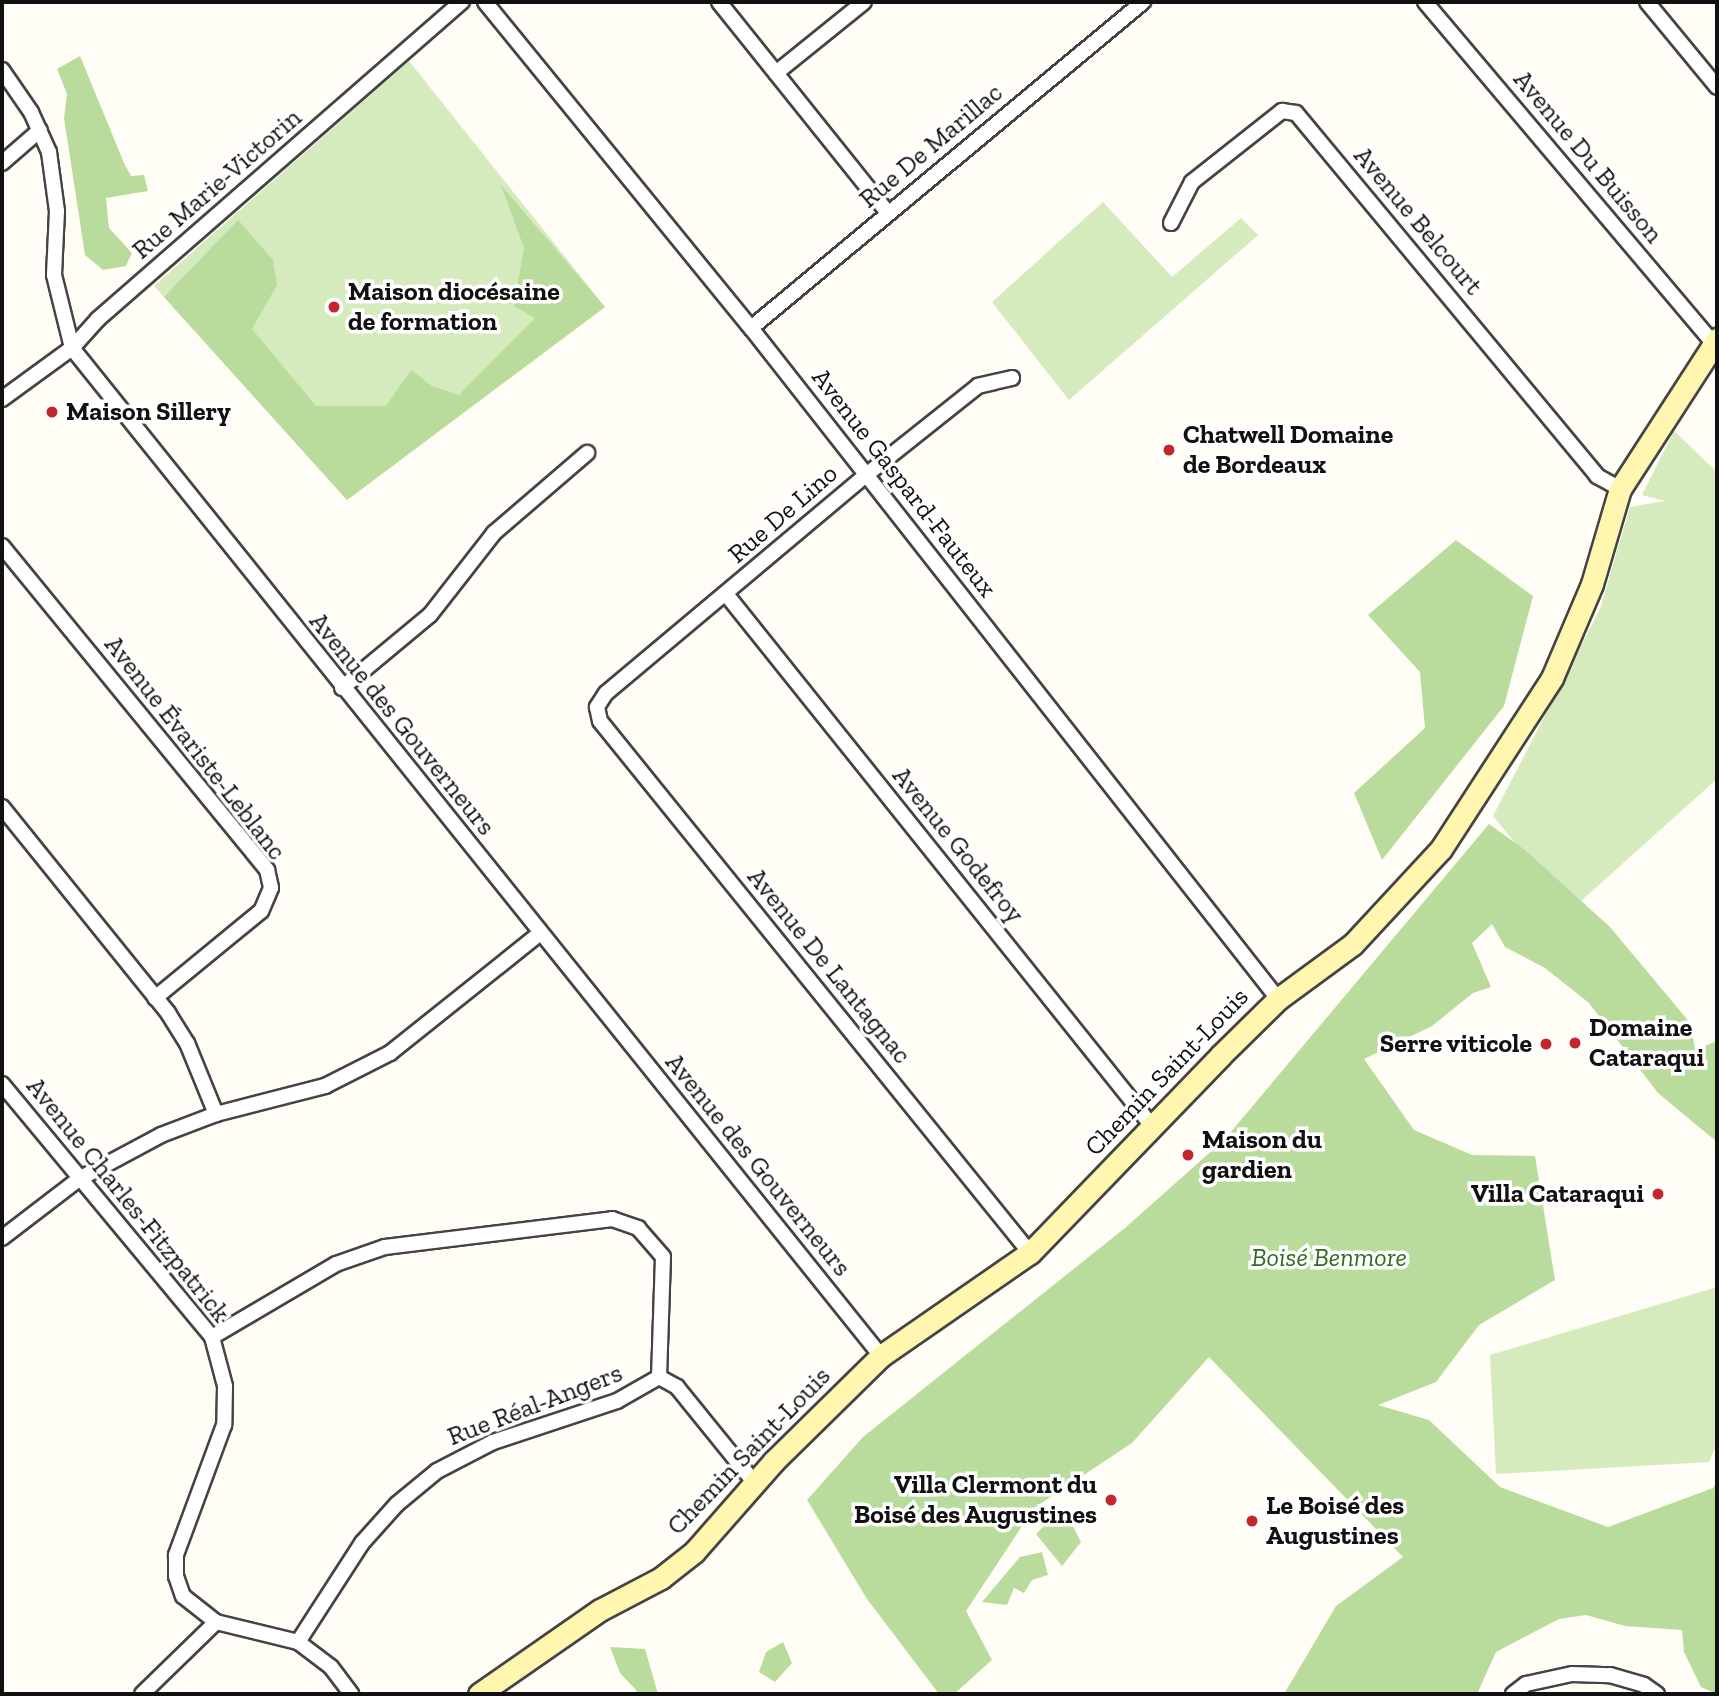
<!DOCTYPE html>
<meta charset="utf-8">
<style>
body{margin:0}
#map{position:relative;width:1719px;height:1696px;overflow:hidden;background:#fffdf5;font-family:"Zilla Slab",serif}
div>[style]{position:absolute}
.green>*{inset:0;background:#d5ebbd}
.forest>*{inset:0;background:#b9dc9c}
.roads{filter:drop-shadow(2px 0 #444) drop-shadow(-2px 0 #444) drop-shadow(0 2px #444) drop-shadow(0 -2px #444)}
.street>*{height:14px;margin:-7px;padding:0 7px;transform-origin:7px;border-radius:7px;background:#fff}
.secondary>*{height:21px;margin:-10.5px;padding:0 10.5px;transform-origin:10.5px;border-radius:10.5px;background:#fff6b0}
.dots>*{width:19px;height:19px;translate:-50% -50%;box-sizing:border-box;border:4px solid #fff;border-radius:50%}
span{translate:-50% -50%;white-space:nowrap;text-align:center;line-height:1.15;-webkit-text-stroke:7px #fff;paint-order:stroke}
.street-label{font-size:26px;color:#111}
.poi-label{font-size:26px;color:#111;font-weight:700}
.left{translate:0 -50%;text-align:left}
.right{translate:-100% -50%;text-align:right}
.park-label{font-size:26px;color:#2f6b1f;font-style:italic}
.frame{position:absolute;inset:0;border:4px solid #111;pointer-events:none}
</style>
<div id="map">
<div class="green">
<div style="clip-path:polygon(409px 61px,605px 307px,347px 500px,154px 286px)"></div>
<div style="clip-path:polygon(1103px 202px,1172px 277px,1241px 218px,1258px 235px,1069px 400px,992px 302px)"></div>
<div style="clip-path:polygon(1674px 431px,1717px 472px,1717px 779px,1581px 901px,1515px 843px,1493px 816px,1600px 609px,1630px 507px,1665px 501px,1642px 495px)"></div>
<div style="clip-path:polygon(1717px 1287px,1717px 1444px,1709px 1462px,1496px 1474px,1490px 1355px)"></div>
</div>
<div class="forest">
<div style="clip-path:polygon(80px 56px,124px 163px,131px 176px,144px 175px,148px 191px,106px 198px,109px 228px,132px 253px,126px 266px,103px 270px,85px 255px,64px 118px,67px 94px,57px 69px)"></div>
<div style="clip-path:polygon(501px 185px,605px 307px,347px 500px,164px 297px,238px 220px,273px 260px,277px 285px,252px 329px,316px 406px,386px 406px,411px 370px,432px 386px,459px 395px,535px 318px,514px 306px,524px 248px)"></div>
<div style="clip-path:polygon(1456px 540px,1533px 596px,1504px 706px,1382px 860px,1354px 793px,1425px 728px,1420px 672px,1368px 615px)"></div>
<div style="clip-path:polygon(1489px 824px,1525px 850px,1610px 927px,1691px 1024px,1695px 1050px,1717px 1041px,1717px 1142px,1658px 1093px,1589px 1003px,1545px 968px,1505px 947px,1492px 924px,1472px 943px,1491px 987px,1473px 993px,1432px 1026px,1364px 1059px,1414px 1130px,1472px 1155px,1535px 1156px,1555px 1280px,1479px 1325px,1436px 1382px,1378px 1405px,1429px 1420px,1500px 1487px,1608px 1527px,1713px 1488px,1717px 1482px,1717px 1694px,1701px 1687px,1684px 1652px,1682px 1630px,1625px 1626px,1586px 1615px,1559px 1619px,1496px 1652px,1477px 1694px,1284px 1694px,1336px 1606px,1403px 1557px,1209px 1357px,1132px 1443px,1034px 1508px,966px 1611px,992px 1660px,954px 1694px,939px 1694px,867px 1599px,807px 1500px,863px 1437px,1125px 1228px,1225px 1139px)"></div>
<div style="clip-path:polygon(1063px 1507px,1081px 1542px,1062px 1566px,1036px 1534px)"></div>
<div style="clip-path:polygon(1042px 1552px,1048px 1575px,1032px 1580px,1024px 1593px,1014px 1588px,1007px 1605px,982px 1602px,1020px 1557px)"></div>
<div style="clip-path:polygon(783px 1642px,792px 1663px,775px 1682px,759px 1672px,766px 1652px)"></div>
<div style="clip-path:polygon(610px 1647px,645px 1649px,658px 1694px,632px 1694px,637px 1691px,620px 1673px)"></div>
</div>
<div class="roads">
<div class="street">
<div style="left:485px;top:2px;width:421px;rotate:50.8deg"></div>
<div style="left:751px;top:328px;width:853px;rotate:51.85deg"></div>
<div style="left:719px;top:2px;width:270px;rotate:51.3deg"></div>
<div style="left:1425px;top:2px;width:448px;rotate:49.8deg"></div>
<div style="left:1647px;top:2px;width:110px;rotate:50.5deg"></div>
<div style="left:2px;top:70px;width:51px;rotate:55.4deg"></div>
<div style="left:31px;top:112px;width:44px;rotate:65.8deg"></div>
<div style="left:49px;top:152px;width:60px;rotate:82.3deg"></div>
<div style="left:57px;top:211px;width:64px;rotate:92.7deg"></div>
<div style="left:54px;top:275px;width:75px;rotate:76.1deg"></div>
<div style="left:72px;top:348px;width:1292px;rotate:51.25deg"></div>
<div style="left:776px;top:73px;width:113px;rotate:-38.9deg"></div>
<div style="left:2px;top:163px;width:50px;rotate:-41deg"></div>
<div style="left:1171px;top:223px;width:46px;rotate:-62.9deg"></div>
<div style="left:1192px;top:182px;width:115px;rotate:-38.3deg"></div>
<div style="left:1282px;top:111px;width:14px;rotate:8deg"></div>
<div style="left:1296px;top:113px;width:472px;rotate:50.3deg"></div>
<div style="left:1597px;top:476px;width:26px;rotate:29deg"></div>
<div style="left:751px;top:328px;width:510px;rotate:-39.75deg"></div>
<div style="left:1012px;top:378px;width:35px;rotate:167deg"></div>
<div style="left:978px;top:386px;width:143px;rotate:141.5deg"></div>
<div style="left:866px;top:475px;width:339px;rotate:140deg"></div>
<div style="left:606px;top:693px;width:17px;rotate:123deg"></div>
<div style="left:597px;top:707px;width:14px;rotate:78deg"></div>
<div style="left:600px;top:721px;width:684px;rotate:51.05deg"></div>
<div style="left:2px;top:399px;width:87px;rotate:-36.1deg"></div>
<div style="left:72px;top:348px;width:39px;rotate:-48deg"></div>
<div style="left:98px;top:319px;width:483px;rotate:-41.1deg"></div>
<div style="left:2px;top:546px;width:419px;rotate:50.7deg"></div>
<div style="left:267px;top:870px;width:18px;rotate:77deg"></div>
<div style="left:271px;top:888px;width:25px;rotate:113deg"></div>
<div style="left:261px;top:911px;width:137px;rotate:140.6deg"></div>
<div style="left:726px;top:594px;width:682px;rotate:51.31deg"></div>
<div style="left:342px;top:688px;width:114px;rotate:-39.7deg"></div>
<div style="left:430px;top:615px;width:104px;rotate:-52deg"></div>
<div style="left:494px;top:533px;width:123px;rotate:-40.7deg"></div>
<div style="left:2px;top:807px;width:265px;rotate:51.1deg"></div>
<div style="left:168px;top:1013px;width:36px;rotate:58deg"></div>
<div style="left:187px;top:1043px;width:77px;rotate:67.8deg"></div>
<div style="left:2px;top:1084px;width:329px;rotate:50.3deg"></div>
<div style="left:212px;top:1337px;width:51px;rotate:75.1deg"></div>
<div style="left:225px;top:1386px;width:39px;rotate:91deg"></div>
<div style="left:224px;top:1425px;width:139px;rotate:110.3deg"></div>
<div style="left:176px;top:1555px;width:21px;rotate:90deg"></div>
<div style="left:176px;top:1576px;width:21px;rotate:71deg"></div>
<div style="left:183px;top:1596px;width:42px;rotate:38.2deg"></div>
<div style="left:216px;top:1622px;width:84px;rotate:13.7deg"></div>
<div style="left:298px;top:1642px;width:41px;rotate:37.1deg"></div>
<div style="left:331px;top:1667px;width:34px;rotate:53deg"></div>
<div style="left:2px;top:1238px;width:97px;rotate:-37.5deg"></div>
<div style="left:79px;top:1179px;width:93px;rotate:-28.2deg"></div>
<div style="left:161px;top:1135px;width:59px;rotate:-20.9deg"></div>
<div style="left:216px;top:1114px;width:113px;rotate:-14.4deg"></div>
<div style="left:325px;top:1086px;width:73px;rotate:-26.9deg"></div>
<div style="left:390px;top:1053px;width:191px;rotate:-38.6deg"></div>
<div style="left:212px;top:1337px;width:144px;rotate:-30.5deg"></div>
<div style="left:336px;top:1264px;width:52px;rotate:-19.1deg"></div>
<div style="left:385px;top:1247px;width:229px;rotate:-7deg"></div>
<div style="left:612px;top:1219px;width:28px;rotate:19deg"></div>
<div style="left:638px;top:1228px;width:38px;rotate:49deg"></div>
<div style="left:663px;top:1257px;width:120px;rotate:91.9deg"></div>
<div style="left:659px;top:1377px;width:21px;rotate:29deg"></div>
<div style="left:677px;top:1387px;width:122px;rotate:51deg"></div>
<div style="left:298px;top:1642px;width:118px;rotate:-57.1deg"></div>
<div style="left:362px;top:1543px;width:52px;rotate:-48.1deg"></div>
<div style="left:397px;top:1504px;width:52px;rotate:-39.5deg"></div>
<div style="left:437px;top:1471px;width:63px;rotate:-27.4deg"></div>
<div style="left:493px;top:1442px;width:131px;rotate:-18.3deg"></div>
<div style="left:617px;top:1401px;width:48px;rotate:-29.7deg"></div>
<div style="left:142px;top:1694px;width:103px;rotate:-44.2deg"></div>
<div style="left:1513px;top:1694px;width:16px;rotate:-38deg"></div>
<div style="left:1526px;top:1684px;width:47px;rotate:-12.3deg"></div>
<div style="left:1572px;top:1674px;width:38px;rotate:2deg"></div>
<div style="left:1610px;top:1675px;width:35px;rotate:16deg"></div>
<div style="left:1644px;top:1685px;width:16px;rotate:35deg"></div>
</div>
<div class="secondary">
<div style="left:479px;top:1694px;width:147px;rotate:-34.8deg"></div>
<div style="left:600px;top:1610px;width:69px;rotate:-27.7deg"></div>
<div style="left:661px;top:1578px;width:42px;rotate:-38.2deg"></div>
<div style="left:694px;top:1552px;width:121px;rotate:-48.7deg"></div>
<div style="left:774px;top:1461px;width:150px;rotate:-44.5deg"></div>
<div style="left:881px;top:1356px;width:181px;rotate:-34.7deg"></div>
<div style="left:1030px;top:1253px;width:274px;rotate:-46deg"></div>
<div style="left:1220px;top:1056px;width:81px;rotate:-44.5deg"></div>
<div style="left:1278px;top:999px;width:93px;rotate:-36.3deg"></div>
<div style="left:1353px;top:944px;width:129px;rotate:-47.2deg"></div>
<div style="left:1441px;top:849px;width:204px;rotate:-57deg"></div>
<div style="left:1552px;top:678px;width:102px;rotate:-66.9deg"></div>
<div style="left:1592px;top:584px;width:99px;rotate:-73.6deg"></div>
<div style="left:1620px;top:489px;width:179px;rotate:-57.1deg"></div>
</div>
</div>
<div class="dots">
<div style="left:334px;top:307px;background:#c4262e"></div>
<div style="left:52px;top:412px;background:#c4262e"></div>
<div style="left:1169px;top:450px;background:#c4262e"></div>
<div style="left:1575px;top:1043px;background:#c4262e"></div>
<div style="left:1546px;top:1044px;background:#c4262e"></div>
<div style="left:1188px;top:1155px;background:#c4262e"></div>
<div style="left:1658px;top:1194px;background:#c4262e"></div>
<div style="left:1111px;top:1500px;background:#c4262e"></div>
<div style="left:1252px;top:1521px;background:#c4262e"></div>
</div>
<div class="street-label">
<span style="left:931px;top:146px;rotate:-40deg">Rue De Marillac</span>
<span style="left:1588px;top:157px;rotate:50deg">Avenue Du Buisson</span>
<span style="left:217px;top:184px;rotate:-41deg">Rue Marie-Victorin</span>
<span style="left:1418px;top:221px;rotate:50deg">Avenue Belcourt</span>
<span style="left:904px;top:483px;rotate:52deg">Avenue Gaspard-Fauteux</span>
<span style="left:783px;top:514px;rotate:-41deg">Rue De Lino</span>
<span style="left:402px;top:724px;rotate:51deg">Avenue des Gouverneurs</span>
<span style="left:195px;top:748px;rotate:52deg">Avenue Évariste-Leblanc</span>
<span style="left:958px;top:845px;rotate:51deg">Avenue Godefroy</span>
<span style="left:829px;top:966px;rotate:51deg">Avenue De Lantagnac</span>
<span style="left:1167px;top:1072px;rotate:-46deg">Chemin Saint-Louis</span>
<span style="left:758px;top:1165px;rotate:51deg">Avenue des Gouverneurs</span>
<span style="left:128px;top:1200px;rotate:51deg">Avenue Charles-Fitzpatrick</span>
<span style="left:535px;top:1405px;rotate:-21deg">Rue Réal-Angers</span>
<span style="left:749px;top:1451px;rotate:-46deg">Chemin Saint-Louis</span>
</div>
<div class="poi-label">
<span class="left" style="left:348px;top:307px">Maison diocésaine<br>de formation</span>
<span class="left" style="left:66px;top:412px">Maison Sillery</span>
<span class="left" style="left:1183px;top:450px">Chatwell Domaine<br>de Bordeaux</span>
<span class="left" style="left:1589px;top:1043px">Domaine<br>Cataraqui</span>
<span class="right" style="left:1532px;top:1044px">Serre viticole</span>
<span class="left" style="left:1202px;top:1155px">Maison du<br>gardien</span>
<span class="right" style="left:1644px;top:1194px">Villa Cataraqui</span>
<span class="right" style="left:1097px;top:1500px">Villa Clermont du<br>Boisé des Augustines</span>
<span class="left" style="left:1266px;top:1521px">Le Boisé des<br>Augustines</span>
</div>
<div class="park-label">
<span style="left:1329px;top:1258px">Boisé Benmore</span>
</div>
<div class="frame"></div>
</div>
